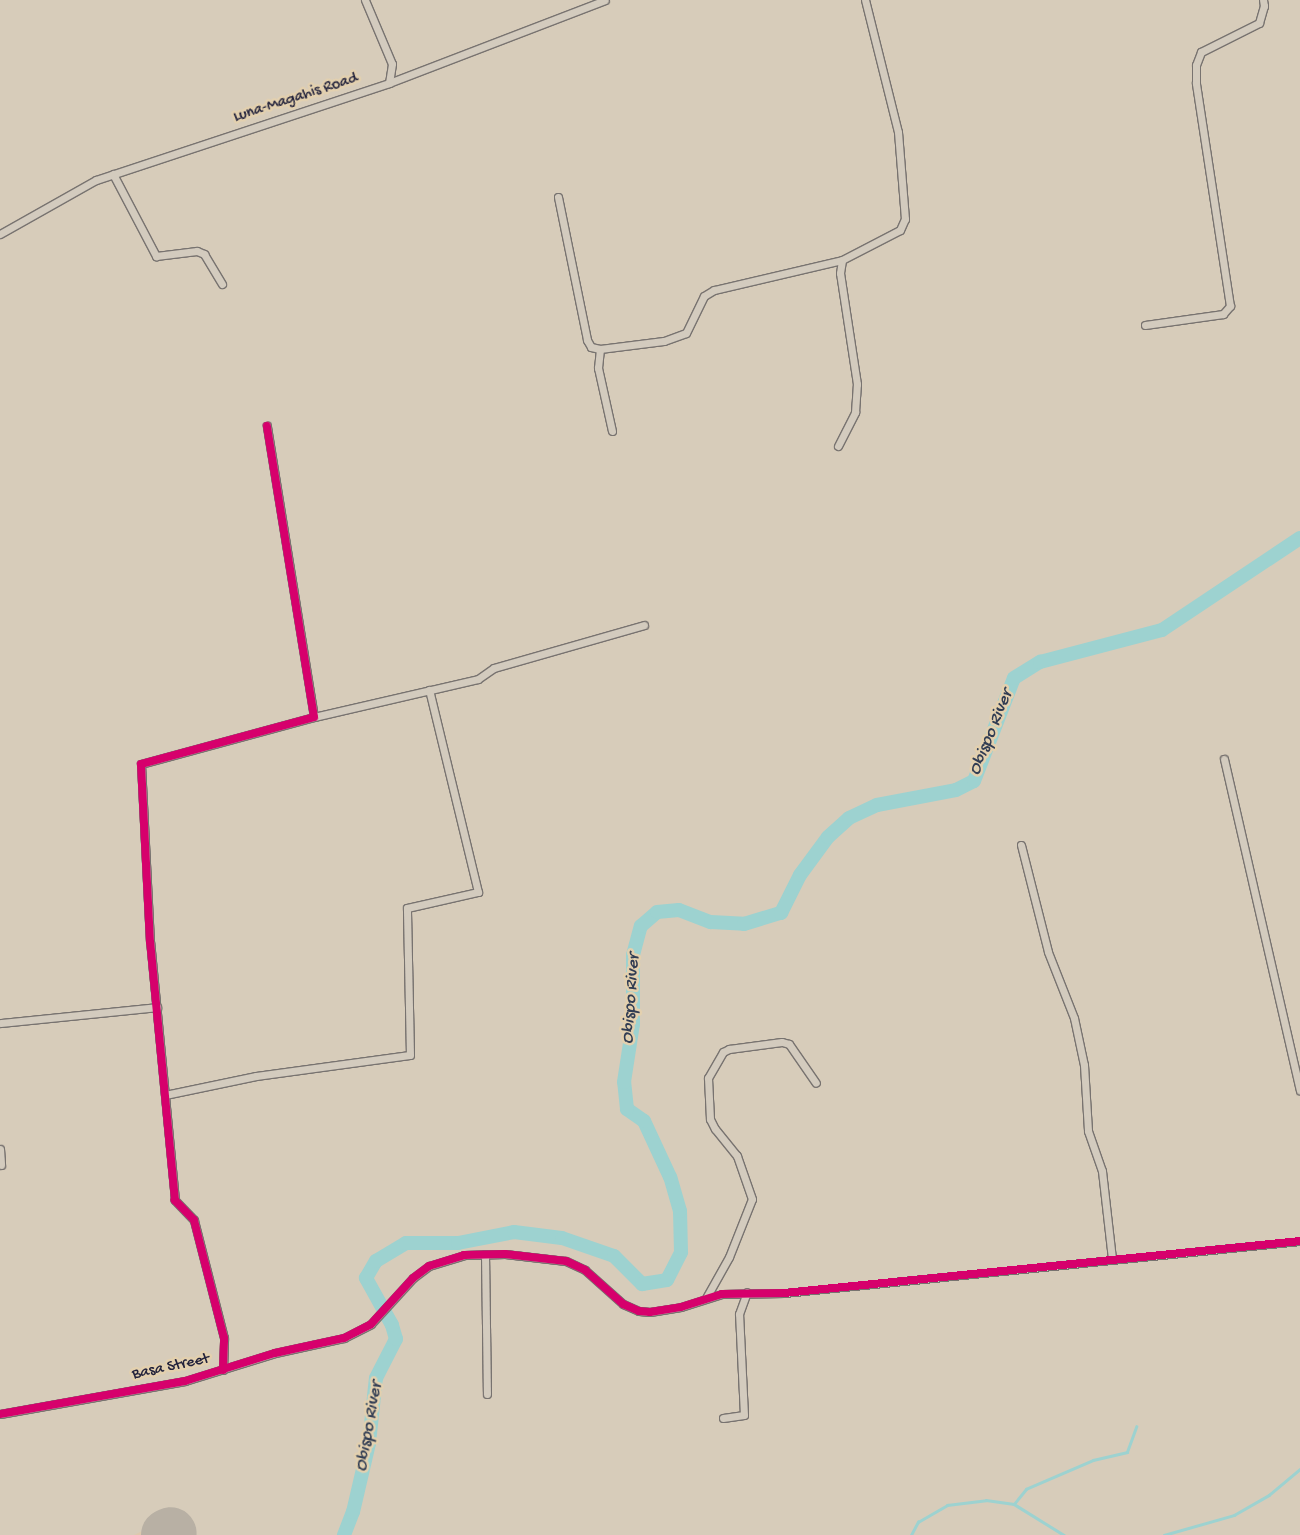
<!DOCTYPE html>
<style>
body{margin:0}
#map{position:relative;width:1300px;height:1535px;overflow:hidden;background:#d7ccba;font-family:"Gochi Hand",sans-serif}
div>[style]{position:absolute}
.built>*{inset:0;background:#ddc9ae}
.stream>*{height:2.5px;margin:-1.25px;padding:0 1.25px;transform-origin:1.25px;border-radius:1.25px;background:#9dd2d0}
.river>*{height:14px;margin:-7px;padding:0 7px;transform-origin:7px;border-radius:7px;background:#9dd2d0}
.runway>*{height:52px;margin:-26px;padding:0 26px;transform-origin:26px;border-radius:26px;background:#b8b0a4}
.roads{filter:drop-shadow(1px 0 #787370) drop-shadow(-1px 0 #787370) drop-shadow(0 1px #787370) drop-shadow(0 -1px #787370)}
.minor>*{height:7px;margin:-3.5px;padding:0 3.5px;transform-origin:3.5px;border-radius:3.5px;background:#d3cbbe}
.cycleway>*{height:8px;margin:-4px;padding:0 4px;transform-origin:4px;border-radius:4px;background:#d6006c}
span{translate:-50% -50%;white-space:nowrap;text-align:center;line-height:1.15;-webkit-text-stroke:5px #e3d0ae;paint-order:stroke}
.street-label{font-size:16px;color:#22223b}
.water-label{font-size:18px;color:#313d53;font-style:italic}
</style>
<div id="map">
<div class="built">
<div style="clip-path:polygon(181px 1512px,193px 1535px,134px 1535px)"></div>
</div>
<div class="stream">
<div style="left:1014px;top:1504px;width:19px;rotate:-51deg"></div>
<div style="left:1026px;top:1489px;width:73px;rotate:-23.4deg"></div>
<div style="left:1093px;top:1460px;width:35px;rotate:-13deg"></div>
<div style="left:1127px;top:1452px;width:27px;rotate:-70deg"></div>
<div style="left:911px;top:1535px;width:15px;rotate:-62deg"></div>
<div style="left:918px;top:1522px;width:34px;rotate:-30deg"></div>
<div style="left:947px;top:1505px;width:39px;rotate:-7deg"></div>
<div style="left:986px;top:1500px;width:28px;rotate:8deg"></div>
<div style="left:1014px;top:1504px;width:59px;rotate:31.8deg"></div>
<div style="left:1164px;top:1535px;width:73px;rotate:-15.9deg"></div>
<div style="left:1234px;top:1515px;width:40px;rotate:-29.7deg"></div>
<div style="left:1269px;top:1495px;width:40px;rotate:-40deg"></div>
</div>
<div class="river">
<div style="left:344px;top:1535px;width:25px;rotate:-69deg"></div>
<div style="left:353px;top:1512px;width:71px;rotate:-76.9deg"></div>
<div style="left:369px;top:1443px;width:65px;rotate:-83.9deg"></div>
<div style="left:376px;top:1378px;width:44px;rotate:-62.9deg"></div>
<div style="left:396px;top:1339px;width:15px;rotate:-106deg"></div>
<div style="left:392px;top:1325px;width:54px;rotate:-119deg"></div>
<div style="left:366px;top:1278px;width:20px;rotate:-60deg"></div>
<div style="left:376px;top:1261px;width:35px;rotate:-31deg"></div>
<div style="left:406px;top:1243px;width:52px"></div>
<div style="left:458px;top:1243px;width:57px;rotate:-11.1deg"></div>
<div style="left:514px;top:1232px;width:48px;rotate:7.1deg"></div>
<div style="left:562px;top:1238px;width:55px;rotate:19.1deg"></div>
<div style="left:614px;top:1256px;width:40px;rotate:45deg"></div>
<div style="left:642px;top:1284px;width:25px;rotate:-9deg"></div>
<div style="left:667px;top:1280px;width:31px;rotate:-63deg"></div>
<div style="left:681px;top:1252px;width:41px;rotate:-91.4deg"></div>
<div style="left:680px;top:1211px;width:35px;rotate:-106deg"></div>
<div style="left:670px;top:1177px;width:62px;rotate:-114.9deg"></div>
<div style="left:644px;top:1121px;width:21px;rotate:-145deg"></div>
<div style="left:627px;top:1109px;width:27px;rotate:-96deg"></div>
<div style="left:624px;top:1082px;width:59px;rotate:-81.2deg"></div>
<div style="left:633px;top:1024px;width:69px;rotate:-90deg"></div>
<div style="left:633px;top:955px;width:30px;rotate:-75deg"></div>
<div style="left:641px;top:926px;width:21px;rotate:-41deg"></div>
<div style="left:657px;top:912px;width:22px;rotate:-5deg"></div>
<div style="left:679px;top:910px;width:34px;rotate:21deg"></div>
<div style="left:711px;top:922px;width:33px;rotate:3deg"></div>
<div style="left:744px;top:924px;width:39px;rotate:-17deg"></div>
<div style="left:781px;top:913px;width:42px;rotate:-63.4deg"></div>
<div style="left:800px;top:875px;width:47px;rotate:-53.6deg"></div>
<div style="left:828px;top:837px;width:28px;rotate:-42deg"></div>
<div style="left:849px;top:818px;width:31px;rotate:-25deg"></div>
<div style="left:877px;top:805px;width:80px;rotate:-10.8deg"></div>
<div style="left:956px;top:790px;width:20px;rotate:-27deg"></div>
<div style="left:974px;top:781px;width:110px;rotate:-68.8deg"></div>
<div style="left:1014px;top:678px;width:31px;rotate:-32deg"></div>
<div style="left:1040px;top:662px;width:126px;rotate:-14.7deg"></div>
<div style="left:1162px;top:630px;width:166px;rotate:-33.7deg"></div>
</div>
<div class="runway">
<div style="left:167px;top:1535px;width:4px;rotate:-27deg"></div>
</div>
<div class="roads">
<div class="minor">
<div style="left:365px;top:0;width:69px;rotate:67.1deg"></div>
<div style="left:392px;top:64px;width:19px;rotate:99deg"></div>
<div style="left:113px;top:174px;width:93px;rotate:62.3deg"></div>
<div style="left:156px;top:256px;width:41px;rotate:-7deg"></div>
<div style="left:197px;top:251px;width:8px;rotate:23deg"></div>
<div style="left:204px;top:254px;width:35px;rotate:59deg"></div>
<div style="left:558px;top:197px;width:146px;rotate:78.5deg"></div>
<div style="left:587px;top:340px;width:8px;rotate:60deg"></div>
<div style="left:591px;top:347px;width:9px;rotate:13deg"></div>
<div style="left:0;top:234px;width:110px;rotate:-29.4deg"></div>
<div style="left:96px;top:180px;width:309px;rotate:-18.3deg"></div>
<div style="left:389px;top:83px;width:231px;rotate:-21deg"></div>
<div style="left:1145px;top:325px;width:79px;rotate:-8deg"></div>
<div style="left:1223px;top:314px;width:11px;rotate:-49deg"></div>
<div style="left:1230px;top:306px;width:226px;rotate:-98.7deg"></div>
<div style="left:1196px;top:83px;width:18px;rotate:-90deg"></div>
<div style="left:1196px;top:65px;width:14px;rotate:-69deg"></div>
<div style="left:1201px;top:52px;width:65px;rotate:-26.6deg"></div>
<div style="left:1259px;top:23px;width:18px;rotate:-74deg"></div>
<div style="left:1264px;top:6px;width:6px;rotate:-99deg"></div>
<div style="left:612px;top:431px;width:65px;rotate:-102.5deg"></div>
<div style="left:598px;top:368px;width:19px;rotate:-84deg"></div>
<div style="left:600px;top:349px;width:64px;rotate:-7.1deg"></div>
<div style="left:664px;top:341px;width:23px;rotate:-20deg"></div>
<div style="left:686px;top:333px;width:41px;rotate:-64.1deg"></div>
<div style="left:704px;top:296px;width:12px;rotate:-31deg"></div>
<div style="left:714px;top:290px;width:131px;rotate:-13.2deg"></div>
<div style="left:838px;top:446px;width:38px;rotate:-63deg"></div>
<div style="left:855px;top:412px;width:28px;rotate:-86deg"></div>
<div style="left:857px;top:384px;width:112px;rotate:-98.7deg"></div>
<div style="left:840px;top:273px;width:13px;rotate:-81deg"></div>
<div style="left:842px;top:260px;width:65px;rotate:-27.3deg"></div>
<div style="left:900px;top:230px;width:12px;rotate:-66deg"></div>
<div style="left:905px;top:219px;width:87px;rotate:-94.6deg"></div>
<div style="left:898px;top:132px;width:136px;rotate:-104deg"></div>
<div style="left:314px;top:717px;width:168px;rotate:-13deg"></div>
<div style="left:478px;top:679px;width:19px;rotate:-35deg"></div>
<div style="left:494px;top:668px;width:156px;rotate:-16deg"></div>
<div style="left:1224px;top:759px;width:340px;rotate:77.1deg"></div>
<div style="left:1021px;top:845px;width:110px;rotate:75.8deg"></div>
<div style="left:1048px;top:952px;width:71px;rotate:68.5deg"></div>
<div style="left:1074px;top:1018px;width:48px;rotate:78deg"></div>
<div style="left:1084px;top:1065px;width:66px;rotate:86.5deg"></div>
<div style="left:1088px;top:1131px;width:42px;rotate:70.7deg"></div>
<div style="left:1102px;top:1171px;width:89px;rotate:83.5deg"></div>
<div style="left:0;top:1023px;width:158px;rotate:-5.8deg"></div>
<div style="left:165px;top:1095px;width:93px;rotate:-11.8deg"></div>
<div style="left:256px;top:1076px;width:155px;rotate:-7.8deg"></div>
<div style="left:410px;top:1055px;width:147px;rotate:-91.2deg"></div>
<div style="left:407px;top:908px;width:73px;rotate:-12.7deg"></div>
<div style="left:478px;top:892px;width:208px;rotate:-103.6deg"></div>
<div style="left:0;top:1149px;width:16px;rotate:86deg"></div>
<div style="left:485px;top:1254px;width:140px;rotate:89.2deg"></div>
<div style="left:706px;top:1298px;width:47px;rotate:-60.7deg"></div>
<div style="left:729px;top:1257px;width:62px;rotate:-68.4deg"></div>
<div style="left:752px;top:1199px;width:46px;rotate:-109.2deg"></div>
<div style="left:737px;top:1156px;width:35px;rotate:-129deg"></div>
<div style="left:715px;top:1129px;width:11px;rotate:-117deg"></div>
<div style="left:710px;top:1119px;width:41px;rotate:-92.8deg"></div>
<div style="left:708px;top:1078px;width:30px;rotate:-60deg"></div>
<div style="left:723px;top:1052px;width:7px;rotate:-27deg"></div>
<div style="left:729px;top:1049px;width:53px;rotate:-7.5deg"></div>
<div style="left:782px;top:1042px;width:7px;rotate:16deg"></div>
<div style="left:789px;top:1044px;width:47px;rotate:55.3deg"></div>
<div style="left:223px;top:1370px;width:32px;rotate:-88deg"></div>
<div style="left:224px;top:1338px;width:122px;rotate:-104.3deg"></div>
<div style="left:194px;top:1220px;width:28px;rotate:-134deg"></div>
<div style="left:175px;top:1200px;width:259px;rotate:-95.5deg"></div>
<div style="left:150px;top:942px;width:178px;rotate:-92.9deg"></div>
<div style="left:141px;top:764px;width:179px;rotate:-15.2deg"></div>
<div style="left:314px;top:717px;width:295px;rotate:-99.2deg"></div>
<div style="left:0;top:1414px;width:188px;rotate:-10.1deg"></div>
<div style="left:185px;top:1381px;width:94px;rotate:-17.3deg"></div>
<div style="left:275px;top:1353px;width:71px;rotate:-12.3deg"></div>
<div style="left:344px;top:1338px;width:30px;rotate:-27deg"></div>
<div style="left:371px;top:1324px;width:62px;rotate:-47.6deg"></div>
<div style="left:413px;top:1278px;width:20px;rotate:-37deg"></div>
<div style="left:429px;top:1266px;width:37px;rotate:-17deg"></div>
<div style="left:464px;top:1255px;width:41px;rotate:-1.4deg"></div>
<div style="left:505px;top:1254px;width:61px;rotate:6.5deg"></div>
<div style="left:566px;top:1261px;width:21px;rotate:25deg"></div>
<div style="left:585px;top:1270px;width:51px;rotate:41.8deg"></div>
<div style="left:623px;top:1304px;width:17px;rotate:24deg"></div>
<div style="left:639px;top:1311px;width:11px;rotate:5deg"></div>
<div style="left:650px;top:1312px;width:31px;rotate:-9deg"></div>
<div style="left:681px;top:1307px;width:43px;rotate:-17.6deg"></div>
<div style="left:722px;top:1294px;width:62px;rotate:-0.9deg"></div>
<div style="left:784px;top:1293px;width:519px;rotate:-5.75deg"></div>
<div style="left:723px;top:1418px;width:21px;rotate:-8deg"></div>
<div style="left:744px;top:1415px;width:101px;rotate:-92.8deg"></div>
<div style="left:739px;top:1314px;width:23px;rotate:-70deg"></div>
</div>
</div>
<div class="cycleway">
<div style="left:223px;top:1370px;width:32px;rotate:-88deg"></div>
<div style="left:224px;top:1338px;width:122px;rotate:-104.3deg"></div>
<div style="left:194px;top:1220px;width:28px;rotate:-134deg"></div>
<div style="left:175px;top:1200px;width:259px;rotate:-95.5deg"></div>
<div style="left:150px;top:942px;width:178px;rotate:-92.9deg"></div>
<div style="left:141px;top:764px;width:179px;rotate:-15.2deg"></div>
<div style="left:314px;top:717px;width:295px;rotate:-99.2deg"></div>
<div style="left:0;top:1414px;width:188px;rotate:-10.1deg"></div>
<div style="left:185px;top:1381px;width:94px;rotate:-17.3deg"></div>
<div style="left:275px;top:1353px;width:71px;rotate:-12.3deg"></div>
<div style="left:344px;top:1338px;width:30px;rotate:-27deg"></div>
<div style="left:371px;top:1324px;width:62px;rotate:-47.6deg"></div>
<div style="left:413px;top:1278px;width:20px;rotate:-37deg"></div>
<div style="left:429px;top:1266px;width:37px;rotate:-17deg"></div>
<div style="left:464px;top:1255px;width:41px;rotate:-1.4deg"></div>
<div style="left:505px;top:1254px;width:61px;rotate:6.5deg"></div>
<div style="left:566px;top:1261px;width:21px;rotate:25deg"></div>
<div style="left:585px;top:1270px;width:51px;rotate:41.8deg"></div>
<div style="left:623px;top:1304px;width:17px;rotate:24deg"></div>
<div style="left:639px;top:1311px;width:11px;rotate:5deg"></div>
<div style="left:650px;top:1312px;width:31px;rotate:-9deg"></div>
<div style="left:681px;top:1307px;width:43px;rotate:-17.6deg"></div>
<div style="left:722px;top:1294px;width:62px;rotate:-0.9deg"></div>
<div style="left:784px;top:1293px;width:519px;rotate:-5.75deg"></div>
</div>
<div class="street-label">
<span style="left:296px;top:99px;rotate:-18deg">Luna-Magahis Road</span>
<span style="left:171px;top:1368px;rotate:-12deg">Basa Street</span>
</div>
<div class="water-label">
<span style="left:992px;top:733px;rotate:-68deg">Obispo River</span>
<span style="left:632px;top:999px;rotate:-86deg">Obispo River</span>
<span style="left:370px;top:1427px;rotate:-80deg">Obispo River</span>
</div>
</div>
